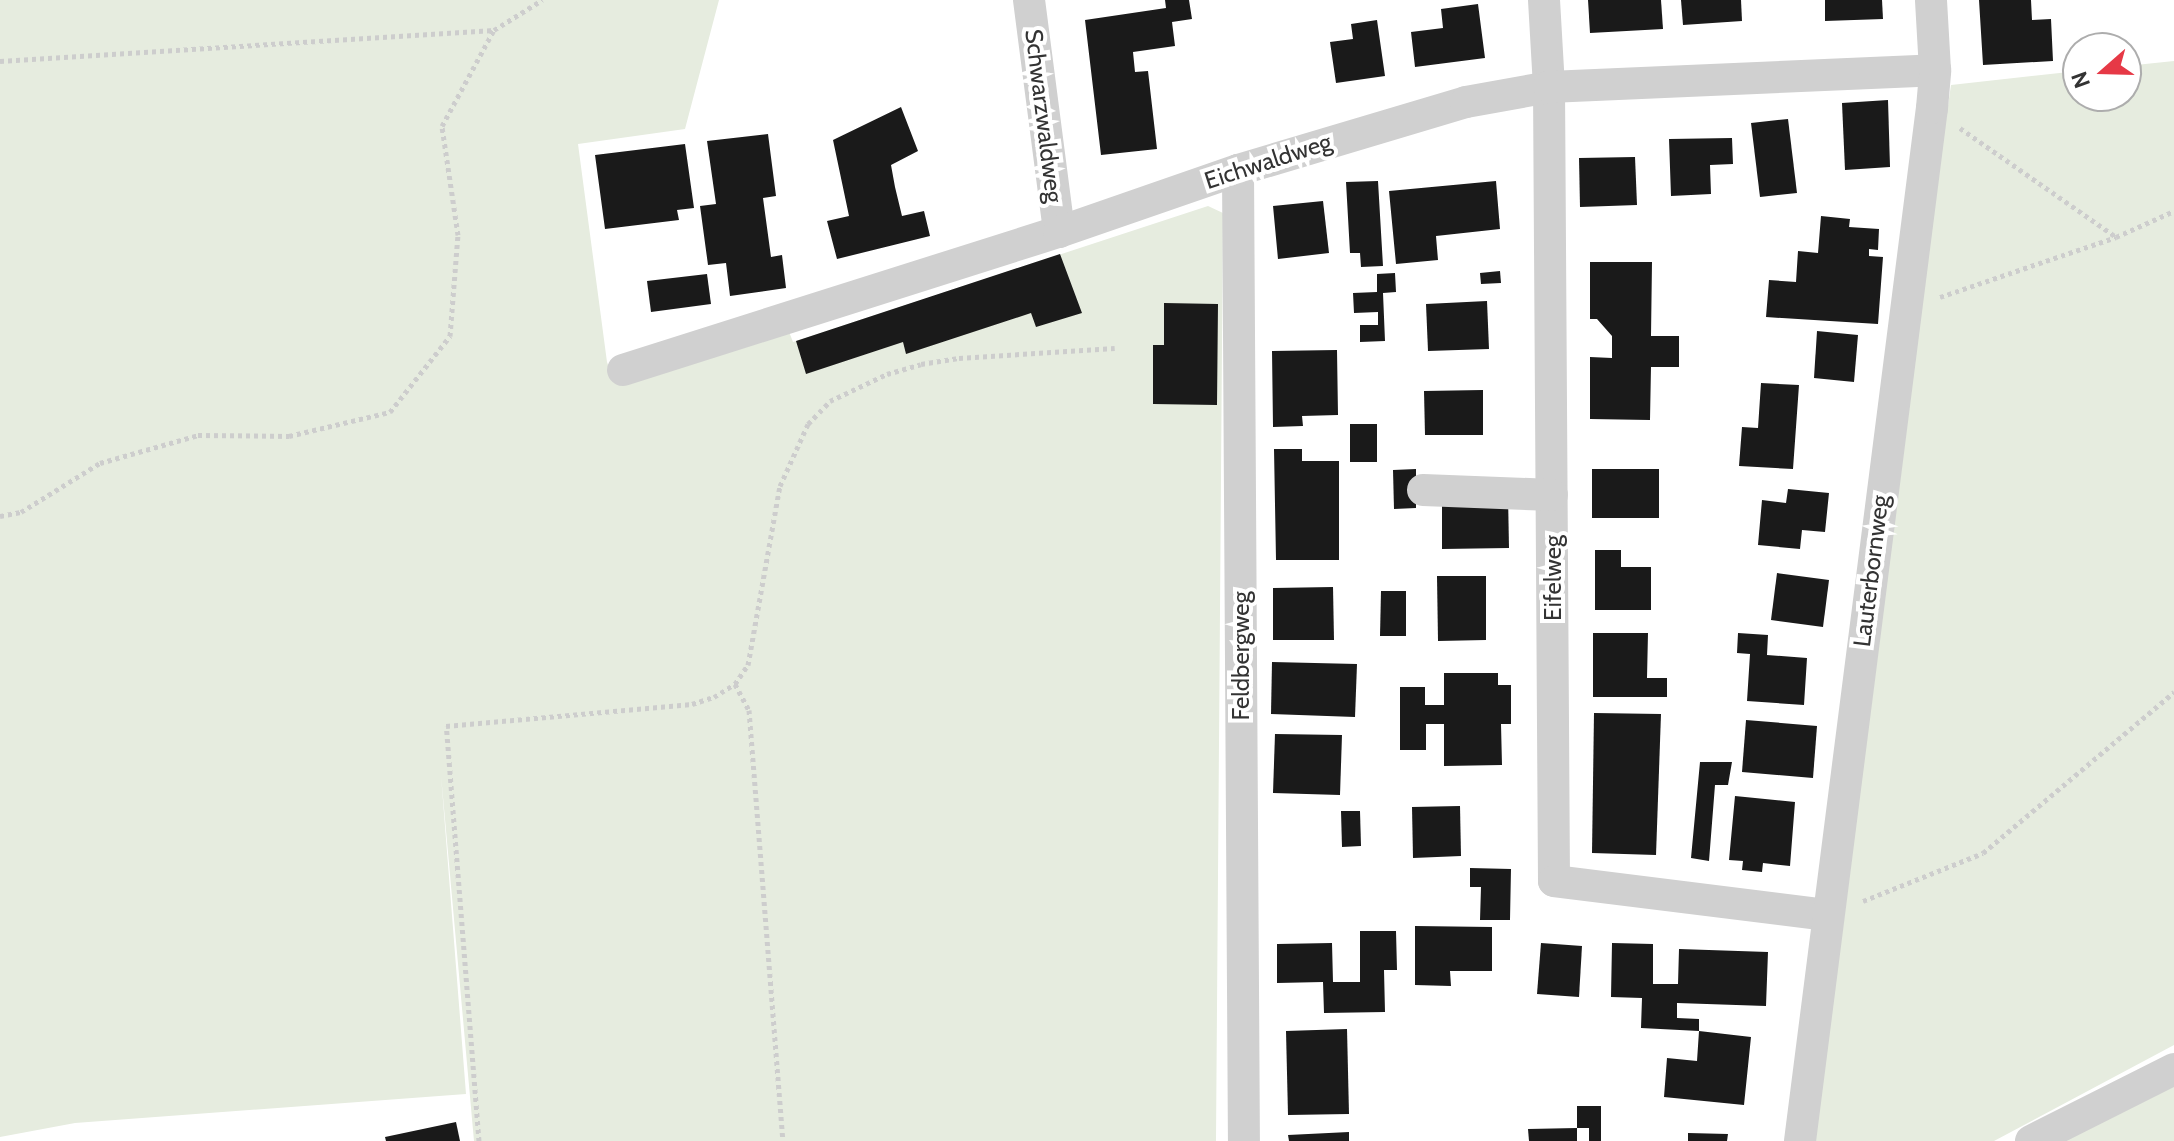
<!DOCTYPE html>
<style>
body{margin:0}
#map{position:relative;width:2174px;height:1141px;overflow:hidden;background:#fff;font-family:Cabin,sans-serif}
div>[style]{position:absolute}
.green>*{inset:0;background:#e6ecdf}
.building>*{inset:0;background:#1a1a1a}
.path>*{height:5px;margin-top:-2.5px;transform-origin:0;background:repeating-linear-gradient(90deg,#cdcdcd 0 4px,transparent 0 8px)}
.minor>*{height:32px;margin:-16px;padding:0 16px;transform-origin:16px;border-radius:16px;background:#d0d0d0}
span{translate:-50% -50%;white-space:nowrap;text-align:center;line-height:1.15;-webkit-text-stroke:8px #fff;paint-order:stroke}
.street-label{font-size:24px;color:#333}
.north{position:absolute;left:2062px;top:32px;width:80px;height:80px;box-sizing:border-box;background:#fff;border:2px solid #adadad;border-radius:50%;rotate:250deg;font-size:22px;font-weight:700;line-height:32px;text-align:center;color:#333}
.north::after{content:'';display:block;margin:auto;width:28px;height:36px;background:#e63946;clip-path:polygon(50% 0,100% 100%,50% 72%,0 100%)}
</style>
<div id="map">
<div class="green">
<div style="clip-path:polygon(0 0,719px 0,685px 129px,578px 144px,607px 362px,614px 382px,786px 324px,793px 342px,1208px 206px,1223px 213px,1216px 1141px,474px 1141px,441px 775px,466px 1094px,75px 1123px,0 1137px)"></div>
<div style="clip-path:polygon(2174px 61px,2174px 1045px,1994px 1141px,1797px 1141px,1951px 85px,2078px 71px,2078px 96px,2126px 96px,2126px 66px)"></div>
<div style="clip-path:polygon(2174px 1085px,2174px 1141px,2064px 1141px)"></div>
</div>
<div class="building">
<div style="clip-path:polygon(1165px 0,1189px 0,1192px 19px,1172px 22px,1175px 46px,1133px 52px,1135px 72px,1148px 71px,1157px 149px,1101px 155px,1085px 20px,1166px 8px)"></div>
<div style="clip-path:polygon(1588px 0,1661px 0,1663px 29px,1590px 33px)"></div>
<div style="clip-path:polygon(1681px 0,1741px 0,1742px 21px,1683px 25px)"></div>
<div style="clip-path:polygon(1825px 0,1882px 0,1883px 19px,1825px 21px)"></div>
<div style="clip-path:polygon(1979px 0,2031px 0,2032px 20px,2051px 19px,2053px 61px,1983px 65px)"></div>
<div style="clip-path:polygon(1478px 4px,1485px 58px,1415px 67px,1411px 32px,1443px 28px,1441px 9px)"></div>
<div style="clip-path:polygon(1377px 20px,1385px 76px,1336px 83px,1330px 42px,1353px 39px,1351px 24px)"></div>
<div style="clip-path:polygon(1888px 100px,1890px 167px,1845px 170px,1842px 103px)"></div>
<div style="clip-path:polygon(901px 107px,918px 151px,891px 165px,895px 187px,902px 216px,924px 211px,930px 236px,837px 259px,827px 221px,849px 216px,833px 140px)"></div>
<div style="clip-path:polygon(1788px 119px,1797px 193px,1760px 197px,1751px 123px)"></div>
<div style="clip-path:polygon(768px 134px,776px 196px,763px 198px,771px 257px,782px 255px,786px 288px,730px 296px,726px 263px,708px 265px,700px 206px,716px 204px,707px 141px)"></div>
<div style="clip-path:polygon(1732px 138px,1733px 164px,1710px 165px,1711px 194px,1671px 196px,1669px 139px)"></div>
<div style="clip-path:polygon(685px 144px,694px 208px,677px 210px,679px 220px,605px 229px,595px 155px)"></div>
<div style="clip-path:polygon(1635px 157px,1637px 205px,1580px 207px,1579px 158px)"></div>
<div style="clip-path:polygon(1378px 181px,1383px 266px,1361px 267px,1360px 253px,1350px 253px,1346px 182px)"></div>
<div style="clip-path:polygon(1496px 181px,1500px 229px,1436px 236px,1438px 260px,1396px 264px,1389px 191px)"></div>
<div style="clip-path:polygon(1323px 201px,1329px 253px,1278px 259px,1273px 206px)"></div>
<div style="clip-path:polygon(1821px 216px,1850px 219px,1849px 227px,1879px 229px,1878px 250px,1869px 249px,1869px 256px,1883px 257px,1878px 324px,1766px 317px,1769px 280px,1796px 282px,1798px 251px,1818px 253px)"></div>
<div style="clip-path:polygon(1060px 254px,1082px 313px,1036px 327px,1031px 313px,906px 354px,903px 342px,806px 374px,796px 341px)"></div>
<div style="clip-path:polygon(1590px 262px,1652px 262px,1651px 336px,1679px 336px,1679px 367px,1651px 367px,1650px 420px,1590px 419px,1590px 357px,1612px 358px,1612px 336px,1597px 319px,1590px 319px)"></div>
<div style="clip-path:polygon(1500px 271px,1501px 283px,1481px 284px,1480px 273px)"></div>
<div style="clip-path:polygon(1395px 273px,1396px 292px,1383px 293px,1385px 341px,1360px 342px,1360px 325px,1378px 325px,1378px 312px,1354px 313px,1353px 293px,1377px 292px,1377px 274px)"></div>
<div style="clip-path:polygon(707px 274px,711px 304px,651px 312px,647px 281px)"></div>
<div style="clip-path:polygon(1487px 301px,1489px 349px,1428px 351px,1426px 304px)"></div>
<div style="clip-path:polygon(1164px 303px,1218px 304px,1217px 405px,1153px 404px,1153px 345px,1164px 345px)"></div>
<div style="clip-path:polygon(1817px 331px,1858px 335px,1854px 382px,1814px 378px)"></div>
<div style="clip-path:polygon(1337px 350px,1338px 415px,1302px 416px,1303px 426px,1273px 427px,1272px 351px)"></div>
<div style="clip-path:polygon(1761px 383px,1799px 385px,1793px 469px,1739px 466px,1742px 427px,1758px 428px)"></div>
<div style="clip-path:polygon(1483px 390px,1483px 435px,1425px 435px,1424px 391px)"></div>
<div style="clip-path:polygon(1350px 424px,1377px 424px,1377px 462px,1350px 462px)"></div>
<div style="clip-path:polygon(1274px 449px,1302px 449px,1302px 461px,1339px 461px,1339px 560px,1276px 560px)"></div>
<div style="clip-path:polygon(1416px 469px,1416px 508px,1394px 509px,1393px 470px)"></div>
<div style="clip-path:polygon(1592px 469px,1659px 469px,1659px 518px,1592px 518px)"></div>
<div style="clip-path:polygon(1788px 489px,1829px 493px,1825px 532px,1802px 530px,1800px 549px,1758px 545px,1762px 500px,1786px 503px)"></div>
<div style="clip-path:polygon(1508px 495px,1509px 548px,1442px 549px,1442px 496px)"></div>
<div style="clip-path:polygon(1595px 550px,1621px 550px,1621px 567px,1651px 567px,1651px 610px,1595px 610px)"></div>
<div style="clip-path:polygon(1777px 573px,1829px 580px,1823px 627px,1771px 620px)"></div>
<div style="clip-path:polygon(1437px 576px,1486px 576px,1486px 640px,1438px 641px)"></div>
<div style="clip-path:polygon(1333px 587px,1334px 640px,1273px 640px,1273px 588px)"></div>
<div style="clip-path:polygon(1381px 591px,1406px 591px,1406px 636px,1380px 636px)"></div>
<div style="clip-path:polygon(1593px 633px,1648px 633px,1647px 678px,1667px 678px,1667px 697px,1593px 697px)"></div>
<div style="clip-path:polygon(1738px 633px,1768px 635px,1767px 655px,1807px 658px,1804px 705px,1747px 701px,1750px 654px,1737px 653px)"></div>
<div style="clip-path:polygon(1272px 662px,1357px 664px,1355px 717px,1271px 714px)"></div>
<div style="clip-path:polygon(1444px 673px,1498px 673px,1498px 685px,1511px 685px,1511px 724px,1501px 724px,1502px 765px,1444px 766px,1444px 724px,1426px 724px,1426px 750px,1400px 750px,1400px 687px,1425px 687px,1425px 705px,1444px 705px)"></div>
<div style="clip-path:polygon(1594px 713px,1661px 714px,1656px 855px,1592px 853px)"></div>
<div style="clip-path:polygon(1746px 720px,1817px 726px,1813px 778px,1742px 772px)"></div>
<div style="clip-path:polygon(1275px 734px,1342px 735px,1340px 795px,1273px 793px)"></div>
<div style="clip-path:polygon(1700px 762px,1732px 762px,1728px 785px,1715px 785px,1709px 861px,1691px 858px)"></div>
<div style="clip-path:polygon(1735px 796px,1795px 802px,1790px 866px,1763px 863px,1762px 872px,1742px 870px,1743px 861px,1729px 860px)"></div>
<div style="clip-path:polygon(1460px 806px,1461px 856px,1413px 858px,1412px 807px)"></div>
<div style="clip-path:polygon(1341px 811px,1360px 811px,1361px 846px,1342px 847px)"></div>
<div style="clip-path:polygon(1470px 868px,1511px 869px,1510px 920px,1480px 920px,1481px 887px,1470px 887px)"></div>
<div style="clip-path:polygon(1415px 926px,1492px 927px,1492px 971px,1450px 971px,1451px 986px,1415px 985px)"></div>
<div style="clip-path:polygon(1360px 931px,1396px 931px,1397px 970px,1384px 970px,1385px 1012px,1324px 1013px,1323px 982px,1277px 983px,1277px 944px,1332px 943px,1333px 982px,1360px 982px)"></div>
<div style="clip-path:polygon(1541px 943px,1582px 946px,1579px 997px,1537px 994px)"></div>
<div style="clip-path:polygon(1612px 943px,1653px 944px,1653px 984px,1678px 984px,1679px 949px,1768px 952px,1766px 1006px,1677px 1003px,1677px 1018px,1699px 1019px,1699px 1031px,1641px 1028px,1642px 998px,1611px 997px)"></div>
<div style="clip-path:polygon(1347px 1029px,1349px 1114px,1288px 1115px,1286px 1031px)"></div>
<div style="clip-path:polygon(1699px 1031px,1751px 1037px,1744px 1105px,1664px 1097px,1667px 1058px,1697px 1061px)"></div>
<div style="clip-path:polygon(1577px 1106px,1601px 1106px,1601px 1141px,1589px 1141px,1589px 1128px,1577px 1128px)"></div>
<div style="clip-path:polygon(456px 1122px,460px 1141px,386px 1141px,385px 1137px)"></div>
<div style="clip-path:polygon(1577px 1128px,1577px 1141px,1529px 1141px,1528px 1129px)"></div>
<div style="clip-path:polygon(1349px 1132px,1349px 1141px,1289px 1141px,1288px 1135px)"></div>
<div style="clip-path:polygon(1688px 1133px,1728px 1134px,1727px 1141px,1688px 1141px)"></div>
</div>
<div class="path">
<div style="left:0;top:61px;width:495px;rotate:-3.6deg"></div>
<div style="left:1960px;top:128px;width:190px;rotate:34.9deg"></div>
<div style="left:1940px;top:297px;width:186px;rotate:-18.8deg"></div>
<div style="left:2116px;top:237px;width:64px;rotate:-24.1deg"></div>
<div style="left:0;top:516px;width:21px;rotate:-11deg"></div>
<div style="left:21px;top:512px;width:93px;rotate:-31.8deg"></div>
<div style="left:100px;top:463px;width:102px;rotate:-15.9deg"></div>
<div style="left:198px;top:435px;width:91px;rotate:0.6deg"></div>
<div style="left:289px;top:436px;width:104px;rotate:-13.4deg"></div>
<div style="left:390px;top:412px;width:97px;rotate:-51.7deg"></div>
<div style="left:450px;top:336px;width:101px;rotate:-85.5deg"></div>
<div style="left:458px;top:235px;width:110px;rotate:-98.4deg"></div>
<div style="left:442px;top:126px;width:109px;rotate:-61.6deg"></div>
<div style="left:494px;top:30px;width:57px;rotate:-32deg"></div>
<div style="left:735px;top:684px;width:30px;rotate:62deg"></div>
<div style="left:749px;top:710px;width:432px;rotate:85.5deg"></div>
<div style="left:1863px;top:901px;width:129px;rotate:-21.8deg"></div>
<div style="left:1983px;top:853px;width:250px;rotate:-40.1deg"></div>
<div style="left:479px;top:1141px;width:416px;rotate:-94.5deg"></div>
<div style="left:446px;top:726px;width:247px;rotate:-5.1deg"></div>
<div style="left:692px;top:704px;width:23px;rotate:-18deg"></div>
<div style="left:714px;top:697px;width:25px;rotate:-32deg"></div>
<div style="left:735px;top:684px;width:23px;rotate:-56deg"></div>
<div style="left:748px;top:665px;width:182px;rotate:-79.9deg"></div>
<div style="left:780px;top:486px;width:68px;rotate:-65.7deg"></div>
<div style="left:808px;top:424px;width:32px;rotate:-46deg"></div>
<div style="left:830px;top:401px;width:63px;rotate:-25.3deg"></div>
<div style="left:887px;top:374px;width:35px;rotate:-16deg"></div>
<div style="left:921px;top:364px;width:38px;rotate:-9deg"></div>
<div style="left:959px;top:358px;width:156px;rotate:-3.7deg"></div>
</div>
<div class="minor">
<div style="left:1029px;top:0;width:234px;rotate:82.6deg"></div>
<div style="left:1544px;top:0;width:87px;rotate:86.7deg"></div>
<div style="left:1549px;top:87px;width:794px;rotate:89.64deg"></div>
<div style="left:1554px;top:881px;width:274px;rotate:7.1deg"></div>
<div style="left:1238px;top:170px;width:971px;rotate:89.65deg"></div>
<div style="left:623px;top:370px;width:457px;rotate:-17.6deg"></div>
<div style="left:1059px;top:232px;width:189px;rotate:-19.1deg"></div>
<div style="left:1238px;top:170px;width:238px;rotate:-16.6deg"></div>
<div style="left:1466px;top:102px;width:84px;rotate:-10.2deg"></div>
<div style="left:1549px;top:87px;width:386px;rotate:-2.5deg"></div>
<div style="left:1423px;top:490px;width:129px;rotate:2.2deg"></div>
<div style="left:1800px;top:1141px;width:1041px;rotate:-82.72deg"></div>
<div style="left:1932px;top:108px;width:38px;rotate:-85deg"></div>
<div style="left:1935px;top:70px;width:70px;rotate:-93.3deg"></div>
<div style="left:2031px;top:1141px;width:160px;rotate:-26.7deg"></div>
</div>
<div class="street-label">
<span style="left:1044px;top:116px;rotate:83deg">Schwarzwaldweg</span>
<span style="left:1268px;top:161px;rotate:-18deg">Eichwaldweg</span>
<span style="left:1871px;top:571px;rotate:-83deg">Lauterbornweg</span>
<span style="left:1553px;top:578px;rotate:-90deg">Eifelweg</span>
<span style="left:1241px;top:656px;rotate:-90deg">Feldbergweg</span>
</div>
<div class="north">N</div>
</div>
